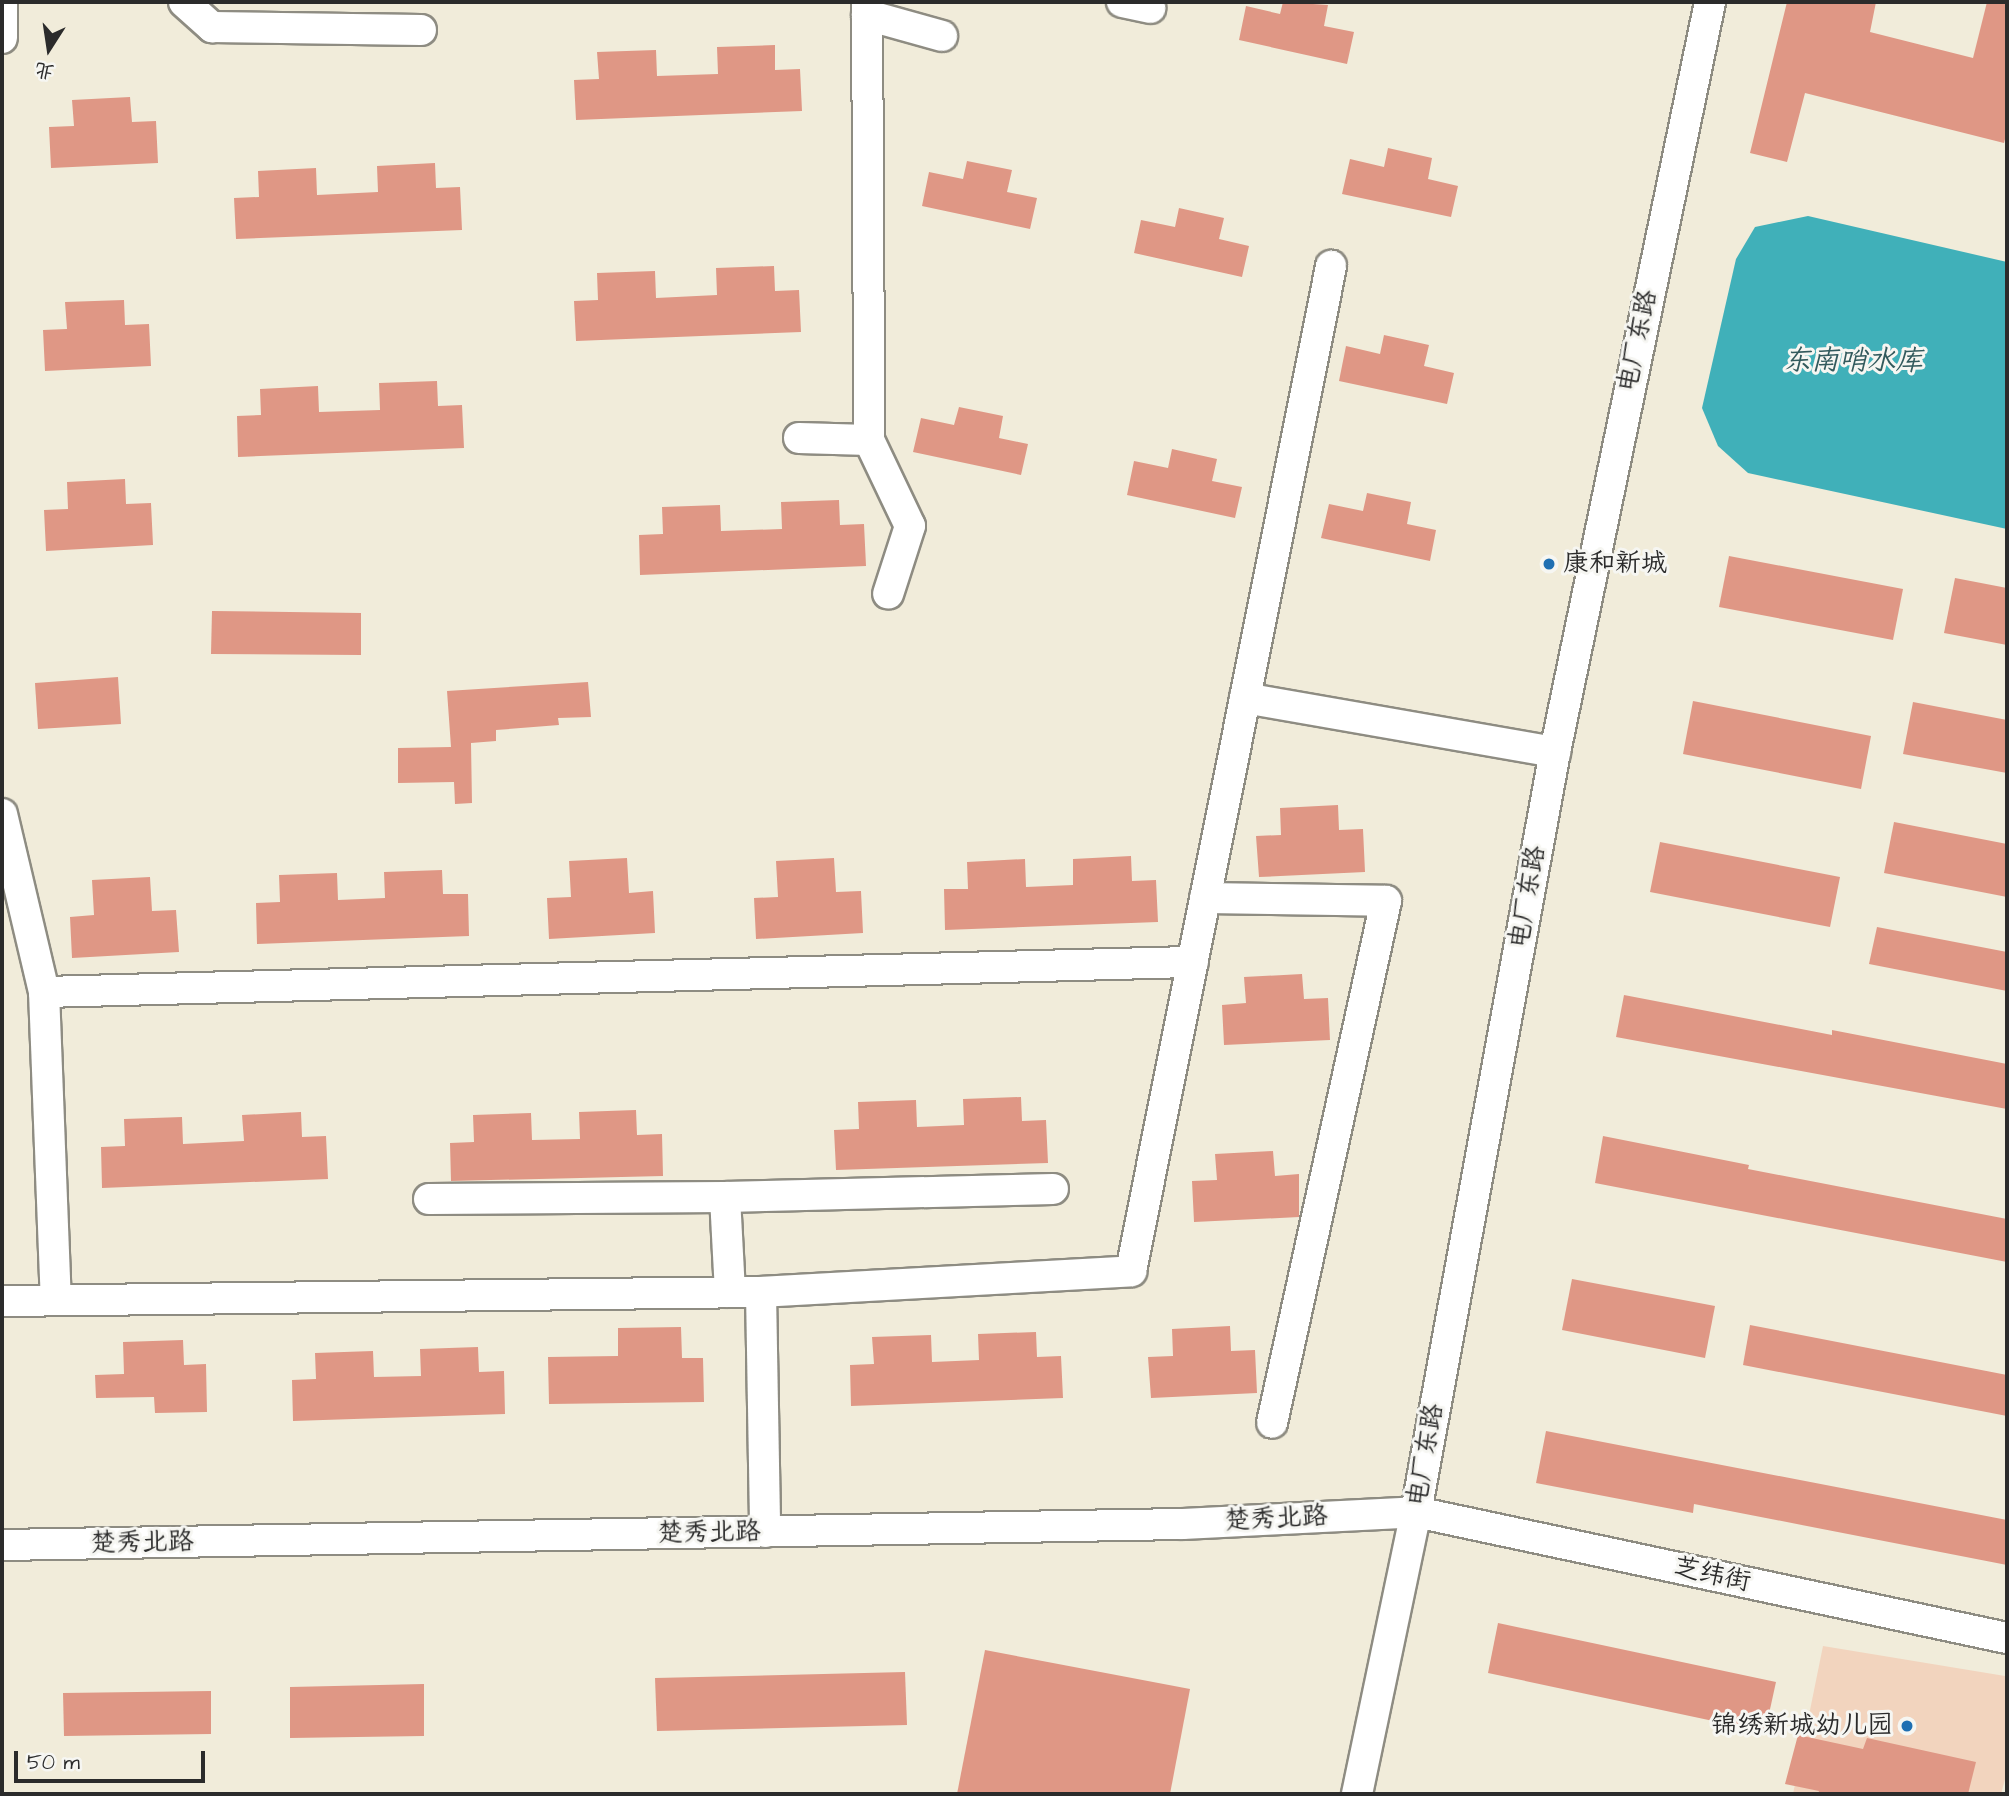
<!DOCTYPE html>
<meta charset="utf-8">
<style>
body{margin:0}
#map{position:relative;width:2009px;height:1796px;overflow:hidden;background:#f1ecda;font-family:"Architects Daughter","LXGW WenKai TC",sans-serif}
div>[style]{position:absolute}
.built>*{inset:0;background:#f2d4be}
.water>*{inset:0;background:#40b0b9}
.building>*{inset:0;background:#df9785}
.roads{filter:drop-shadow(2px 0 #8e8c82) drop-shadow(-2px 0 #8e8c82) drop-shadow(0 2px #8e8c82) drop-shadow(0 -2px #8e8c82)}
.minor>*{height:30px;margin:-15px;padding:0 15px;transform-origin:15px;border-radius:15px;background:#fff}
.dots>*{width:19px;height:19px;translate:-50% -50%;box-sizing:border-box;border:4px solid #f6f6f2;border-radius:50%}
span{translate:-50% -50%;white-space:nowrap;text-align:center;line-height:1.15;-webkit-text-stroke:6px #f6f6f2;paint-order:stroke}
.street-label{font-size:26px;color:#2b2b2b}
.poi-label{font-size:26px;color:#2b2b2b}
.left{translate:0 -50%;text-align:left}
.right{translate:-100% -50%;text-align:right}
.water-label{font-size:28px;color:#325a5d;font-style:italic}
.frame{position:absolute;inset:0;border:4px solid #2b2b2b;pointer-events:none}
.north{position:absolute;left:14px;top:14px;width:70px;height:70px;-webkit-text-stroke:5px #f6f6f2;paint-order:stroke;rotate:192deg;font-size:19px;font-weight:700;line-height:28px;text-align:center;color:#2b2b2b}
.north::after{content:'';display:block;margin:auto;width:24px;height:32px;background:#2b2b2b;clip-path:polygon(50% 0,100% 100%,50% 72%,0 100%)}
.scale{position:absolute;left:14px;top:1751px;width:191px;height:32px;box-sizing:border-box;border:4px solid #2b2b2b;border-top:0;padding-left:9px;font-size:21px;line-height:24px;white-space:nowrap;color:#2b2b2b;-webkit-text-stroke:5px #f6f6f2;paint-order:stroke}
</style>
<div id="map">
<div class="built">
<div style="clip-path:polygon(1823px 1646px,2005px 1676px,2007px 1772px,2001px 1794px,1793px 1794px)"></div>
</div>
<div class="water">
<div style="clip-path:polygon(1808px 216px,2007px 262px,2007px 529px,1748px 473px,1718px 446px,1702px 408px,1736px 259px,1755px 227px)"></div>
</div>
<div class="building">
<div style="clip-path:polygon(1283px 2px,1328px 5px,1324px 26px,1354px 32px,1347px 64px,1239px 40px,1246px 6px,1280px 14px)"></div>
<div style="clip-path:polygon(1787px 2px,1876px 2px,1870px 32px,1973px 58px,1987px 2px,2007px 2px,2007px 131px,2004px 143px,1805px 93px,1787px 162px,1750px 153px)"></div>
<div style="clip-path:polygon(775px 45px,775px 70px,800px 69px,802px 111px,576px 120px,574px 80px,599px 79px,597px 52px,656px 50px,657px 76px,718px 74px,717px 47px)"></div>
<div style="clip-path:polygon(130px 97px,132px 122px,156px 121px,158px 163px,51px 168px,49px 127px,74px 126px,72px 100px)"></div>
<div style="clip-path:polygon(1388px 148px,1432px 158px,1428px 179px,1458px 186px,1451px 217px,1342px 194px,1350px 159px,1384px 167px)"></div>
<div style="clip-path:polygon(967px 161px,1012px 170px,1007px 192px,1037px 198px,1030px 229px,922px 206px,929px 172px,963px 179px)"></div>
<div style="clip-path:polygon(435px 163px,436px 188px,460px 187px,462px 230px,236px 239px,234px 198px,259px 197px,258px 171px,316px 168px,317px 195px,378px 192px,377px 166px)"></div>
<div style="clip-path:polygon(1179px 208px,1224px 218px,1219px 239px,1249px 246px,1242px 277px,1134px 253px,1141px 220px,1175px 227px)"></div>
<div style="clip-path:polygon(774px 266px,775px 291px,799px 290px,801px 332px,576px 341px,574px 301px,598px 300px,597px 273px,655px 271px,656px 298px,717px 295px,716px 268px)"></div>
<div style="clip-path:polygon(124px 300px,125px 325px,149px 324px,151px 366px,45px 371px,43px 330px,67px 329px,65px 302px)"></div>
<div style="clip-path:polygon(1384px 335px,1429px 345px,1424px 366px,1454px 373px,1447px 404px,1339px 381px,1346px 346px,1380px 354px)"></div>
<div style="clip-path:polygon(437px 381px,438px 406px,462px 405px,464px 448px,238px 457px,237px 416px,261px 415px,260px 389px,318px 386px,319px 412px,380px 410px,379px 383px)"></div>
<div style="clip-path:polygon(959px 407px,1003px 416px,999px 438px,1028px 444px,1021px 475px,913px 452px,921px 418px,954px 425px)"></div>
<div style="clip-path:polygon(1172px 449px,1217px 459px,1212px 481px,1242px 487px,1235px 518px,1127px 495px,1134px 461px,1168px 468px)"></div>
<div style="clip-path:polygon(125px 479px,126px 504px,151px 503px,153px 545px,46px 551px,44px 510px,68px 509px,67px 482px)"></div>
<div style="clip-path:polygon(1367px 493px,1411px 502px,1407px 524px,1436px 530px,1430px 561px,1321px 538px,1329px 504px,1363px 511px)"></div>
<div style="clip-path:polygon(839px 500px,840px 525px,864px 524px,866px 566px,640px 575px,639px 535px,663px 534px,662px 507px,720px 505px,721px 531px,782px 529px,781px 502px)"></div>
<div style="clip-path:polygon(1729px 556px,1903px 589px,1893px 640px,1719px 607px)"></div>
<div style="clip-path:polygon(1955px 578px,2007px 588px,2007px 645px,1944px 633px)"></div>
<div style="clip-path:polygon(212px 611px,361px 613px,361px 655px,211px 654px)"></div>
<div style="clip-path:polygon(118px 677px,121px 724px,38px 729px,35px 683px)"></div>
<div style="clip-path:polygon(588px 682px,591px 717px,558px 718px,559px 725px,496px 730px,496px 741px,471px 743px,472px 803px,455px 804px,454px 782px,398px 783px,398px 748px,451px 747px,447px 691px)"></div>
<div style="clip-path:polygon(1693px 701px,1871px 736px,1861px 789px,1683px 754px)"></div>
<div style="clip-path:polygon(1913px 702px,2007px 720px,2007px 773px,1903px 754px)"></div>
<div style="clip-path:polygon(1338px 805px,1339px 830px,1363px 829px,1365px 872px,1259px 877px,1256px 836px,1281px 835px,1280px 808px)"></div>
<div style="clip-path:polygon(1894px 822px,2007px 844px,2007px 897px,1884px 873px)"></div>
<div style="clip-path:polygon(1660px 842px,1840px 877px,1830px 927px,1650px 892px)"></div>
<div style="clip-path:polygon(1131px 856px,1132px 881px,1156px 880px,1158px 922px,945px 930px,944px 889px,968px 889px,967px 862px,1025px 859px,1026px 887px,1073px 885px,1073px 859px)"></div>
<div style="clip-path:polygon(627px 858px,629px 893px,653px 891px,655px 933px,549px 939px,547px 898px,571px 897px,569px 861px)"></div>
<div style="clip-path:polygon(834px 858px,836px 892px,861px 891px,863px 933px,756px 939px,754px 898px,778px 897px,776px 861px)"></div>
<div style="clip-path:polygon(442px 870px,443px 894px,468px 894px,469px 936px,257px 944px,256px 903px,280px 902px,279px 875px,337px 873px,338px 900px,385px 898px,384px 872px)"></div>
<div style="clip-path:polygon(150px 877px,152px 911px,176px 910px,179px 952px,72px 958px,70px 917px,94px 915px,92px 880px)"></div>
<div style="clip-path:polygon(1877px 927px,2007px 952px,2007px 991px,1869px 964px)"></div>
<div style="clip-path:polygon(1302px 974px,1304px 999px,1328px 998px,1330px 1040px,1224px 1045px,1222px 1005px,1246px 1003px,1244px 977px)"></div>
<div style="clip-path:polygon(1624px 995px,1832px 1035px,1832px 1030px,2007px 1064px,2007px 1109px,1616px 1037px)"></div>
<div style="clip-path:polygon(1021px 1097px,1022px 1121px,1046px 1120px,1048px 1163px,836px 1170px,834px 1130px,859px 1129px,858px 1102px,916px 1100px,917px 1127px,964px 1125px,963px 1099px)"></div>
<div style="clip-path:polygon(636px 1110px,637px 1135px,662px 1134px,663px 1176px,451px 1181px,450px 1143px,474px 1142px,473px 1115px,531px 1113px,532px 1140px,580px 1139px,579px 1112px)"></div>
<div style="clip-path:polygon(301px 1112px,302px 1137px,326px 1136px,328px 1179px,102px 1188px,101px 1147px,125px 1146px,124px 1119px,182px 1117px,183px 1144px,244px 1141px,242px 1115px)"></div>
<div style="clip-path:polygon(1603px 1136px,1749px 1165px,1748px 1169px,2007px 1219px,2007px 1262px,1595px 1183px)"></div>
<div style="clip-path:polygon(1273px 1151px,1275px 1176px,1299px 1174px,1299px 1217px,1194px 1222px,1192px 1181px,1217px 1180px,1215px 1154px)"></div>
<div style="clip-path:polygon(1572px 1279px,1715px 1306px,1705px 1358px,1562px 1330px)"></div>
<div style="clip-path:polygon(1750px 1325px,2007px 1375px,2007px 1416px,1743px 1365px)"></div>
<div style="clip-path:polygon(1230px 1326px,1231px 1351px,1255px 1350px,1257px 1393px,1151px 1398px,1148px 1357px,1173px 1356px,1172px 1329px)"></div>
<div style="clip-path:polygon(681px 1327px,682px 1358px,703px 1358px,704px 1402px,549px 1404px,548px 1357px,618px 1356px,618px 1328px)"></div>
<div style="clip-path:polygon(1036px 1332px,1037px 1357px,1061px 1356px,1063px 1398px,851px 1406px,850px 1365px,874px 1364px,872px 1337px,931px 1335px,932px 1362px,979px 1360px,978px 1334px)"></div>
<div style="clip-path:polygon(183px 1340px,184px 1365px,206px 1364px,207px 1412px,155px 1413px,154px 1397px,96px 1398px,95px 1375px,124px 1374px,123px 1342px)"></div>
<div style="clip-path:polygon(478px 1347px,479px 1372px,504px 1371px,505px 1414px,293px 1421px,292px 1380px,316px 1379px,315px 1353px,373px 1351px,374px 1377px,421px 1376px,420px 1349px)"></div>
<div style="clip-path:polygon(1546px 1431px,2007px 1520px,2007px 1565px,1694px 1504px,1693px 1513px,1536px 1483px)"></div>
<div style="clip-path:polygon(1498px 1623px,1776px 1682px,1765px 1732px,1488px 1673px)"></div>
<div style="clip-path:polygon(985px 1650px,1190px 1689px,1170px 1794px,957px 1794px)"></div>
<div style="clip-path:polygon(905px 1672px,907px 1725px,657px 1731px,655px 1678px)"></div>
<div style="clip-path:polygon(424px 1684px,424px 1736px,290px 1738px,290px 1687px)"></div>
<div style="clip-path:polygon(211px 1691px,211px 1734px,64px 1736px,63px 1693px)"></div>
<div style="clip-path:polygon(1798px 1735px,1863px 1749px,1867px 1738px,1976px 1762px,1968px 1794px,1818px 1794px,1819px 1791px,1785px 1784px)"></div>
</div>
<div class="roads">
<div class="minor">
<div style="left:184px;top:2px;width:38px;rotate:42deg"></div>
<div style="left:212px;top:27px;width:209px;rotate:0.8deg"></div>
<div style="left:867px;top:2px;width:438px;rotate:89.7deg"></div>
<div style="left:869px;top:440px;width:95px;rotate:64.5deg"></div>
<div style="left:910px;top:526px;width:71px;rotate:107.9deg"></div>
<div style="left:1122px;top:2px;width:29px;rotate:12deg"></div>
<div style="left:867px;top:15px;width:78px;rotate:15.6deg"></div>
<div style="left:2px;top:38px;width:36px;rotate:-90deg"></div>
<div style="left:799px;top:438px;width:70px;rotate:1.6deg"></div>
<div style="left:1245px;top:698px;width:315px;rotate:9.9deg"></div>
<div style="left:2px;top:814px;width:183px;rotate:76.7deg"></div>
<div style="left:44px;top:992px;width:308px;rotate:87.8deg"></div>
<div style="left:1205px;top:898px;width:181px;rotate:0.9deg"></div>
<div style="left:1386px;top:901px;width:534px;rotate:102.32deg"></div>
<div style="left:44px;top:992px;width:1149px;rotate:-1.5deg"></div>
<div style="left:725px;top:1197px;width:95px;rotate:87deg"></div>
<div style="left:429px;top:1199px;width:296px;rotate:-0.4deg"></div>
<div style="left:725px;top:1197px;width:328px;rotate:-1.4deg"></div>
<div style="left:761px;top:1292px;width:240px;rotate:89deg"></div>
<div style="left:2px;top:1301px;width:759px;rotate:-0.68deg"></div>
<div style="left:761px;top:1292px;width:371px;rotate:-3.2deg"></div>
<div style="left:1131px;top:1271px;width:1025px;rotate:-78.74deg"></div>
<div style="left:2px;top:1545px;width:1181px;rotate:-1.02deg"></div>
<div style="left:1183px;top:1524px;width:233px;rotate:-2.9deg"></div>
<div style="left:1416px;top:1512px;width:604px;rotate:12.04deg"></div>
<div style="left:1357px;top:1794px;width:288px;rotate:-78.2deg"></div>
<div style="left:1416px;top:1512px;width:773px;rotate:-79.64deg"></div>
<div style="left:1555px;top:752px;width:766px;rotate:-78.32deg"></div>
</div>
</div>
<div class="dots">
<div style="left:1549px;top:564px;background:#1f6fb2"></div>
<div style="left:1907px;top:1726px;background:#1f6fb2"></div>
</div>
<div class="street-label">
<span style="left:1638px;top:341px;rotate:-78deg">电厂东路</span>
<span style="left:1528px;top:897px;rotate:-80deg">电厂东路</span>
<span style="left:1426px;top:1455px;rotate:-80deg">电厂东路</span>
<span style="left:1276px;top:1519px;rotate:-3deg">楚秀北路</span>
<span style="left:709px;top:1533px;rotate:-1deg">楚秀北路</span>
<span style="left:142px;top:1543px;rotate:-1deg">楚秀北路</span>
<span style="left:1712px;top:1575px;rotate:12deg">芝纬街</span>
</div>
<div class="poi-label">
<span class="left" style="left:1563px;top:564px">康和新城</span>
<span class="right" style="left:1893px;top:1726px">锦绣新城幼儿园</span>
</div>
<div class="water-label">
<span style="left:1853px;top:361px">东南哨水库</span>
</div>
<div class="frame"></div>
<div class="north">北</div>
<div class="scale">50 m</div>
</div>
